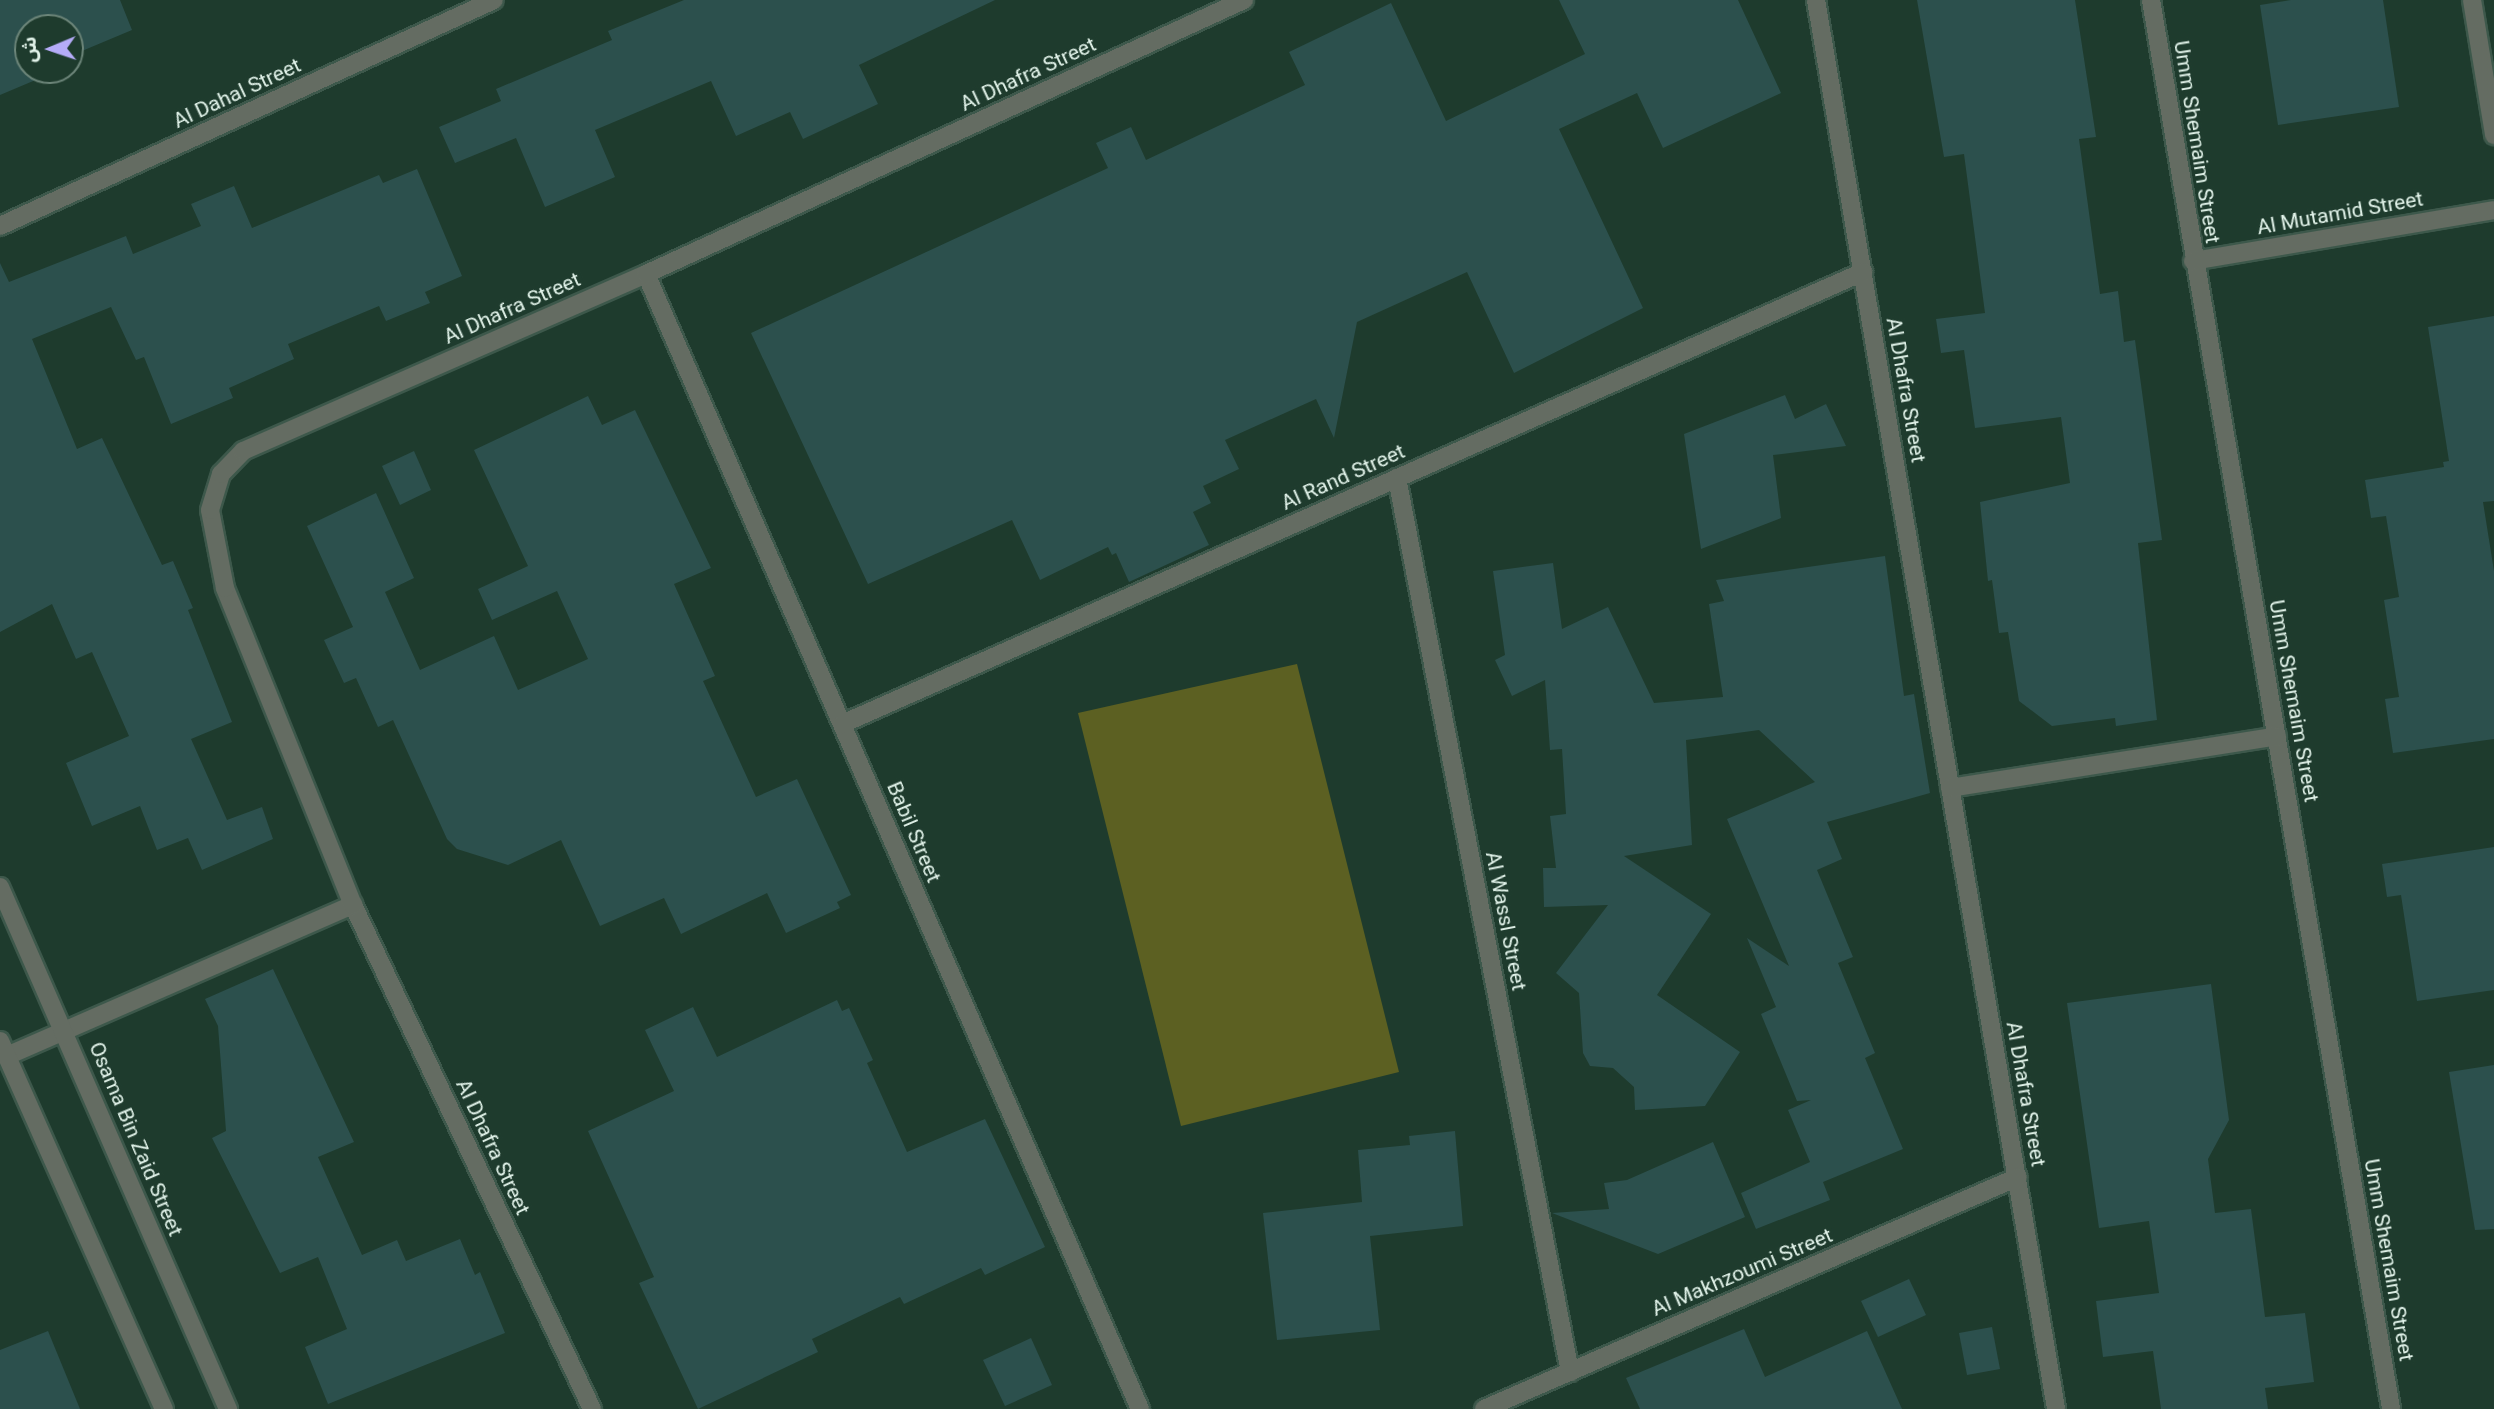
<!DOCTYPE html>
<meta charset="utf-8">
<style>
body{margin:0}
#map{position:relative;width:2494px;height:1409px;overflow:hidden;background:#1e3b2d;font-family:Roboto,"Noto Sans Arabic",sans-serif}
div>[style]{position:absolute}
.green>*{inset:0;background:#5c6022}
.building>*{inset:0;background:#2c504d}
.roads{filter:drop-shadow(2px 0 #3d584b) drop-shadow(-2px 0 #3d584b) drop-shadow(0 2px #3d584b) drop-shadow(0 -2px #3d584b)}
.minor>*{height:18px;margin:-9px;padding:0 9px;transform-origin:9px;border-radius:9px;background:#646c62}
.tertiary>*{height:18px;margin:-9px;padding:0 9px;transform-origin:9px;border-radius:9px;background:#646c62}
span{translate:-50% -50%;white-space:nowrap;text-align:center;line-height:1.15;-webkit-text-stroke:6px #1e3b2d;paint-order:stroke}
.street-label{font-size:21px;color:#e2f3ea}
.north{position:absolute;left:14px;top:14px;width:70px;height:70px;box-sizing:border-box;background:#1e3b2d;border:2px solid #6c8579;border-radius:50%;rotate:268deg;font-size:19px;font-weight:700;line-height:28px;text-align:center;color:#e2f3ea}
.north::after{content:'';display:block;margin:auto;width:24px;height:32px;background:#b5acf8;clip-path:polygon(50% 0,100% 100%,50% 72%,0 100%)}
</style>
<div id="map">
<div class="green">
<div style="clip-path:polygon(1297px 664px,1399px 1072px,1181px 1126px,1078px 713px)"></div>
</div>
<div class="building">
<div style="clip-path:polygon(0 0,120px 0,132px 30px,70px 56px,70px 28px,28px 28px,28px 70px,43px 70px,45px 76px,0 95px)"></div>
<div style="clip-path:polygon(684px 0,995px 0,859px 65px,878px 104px,803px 139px,790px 112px,736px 136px,711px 81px,595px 130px,615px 177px,545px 207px,516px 138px,455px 163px,439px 127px,501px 101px,496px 89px,612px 40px,608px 31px)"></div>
<div style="clip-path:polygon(1559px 0,1738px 0,1781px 93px,1663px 148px,1637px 93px,1559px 129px,1643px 308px,1514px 373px,1467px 272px,1357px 322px,1334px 438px,1316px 399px,1225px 440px,1239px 469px,1203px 486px,1211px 503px,1193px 512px,1209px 545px,1129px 582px,1116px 553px,1112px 555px,1108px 547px,1040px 580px,1012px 520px,868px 584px,751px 333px,1108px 168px,1096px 143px,1131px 127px,1146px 160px,1305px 85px,1289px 52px,1391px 3px,1446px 121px,1585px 54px)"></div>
<div style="clip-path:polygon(1917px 0,2075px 0,2096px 137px,2079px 139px,2100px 294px,2118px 291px,2124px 342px,2135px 340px,2162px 540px,2138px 543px,2157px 720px,2116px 726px,2115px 718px,2052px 726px,2019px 701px,2008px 632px,1999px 633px,1992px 580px,1988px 581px,1980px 502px,2070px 483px,2061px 417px,1975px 428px,1964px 350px,1941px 353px,1936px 319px,1985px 313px,1964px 154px,1944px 157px)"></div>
<div style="clip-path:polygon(2291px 0,2383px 0,2399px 107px,2278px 125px,2260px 5px)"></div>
<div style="clip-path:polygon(417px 169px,462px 276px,425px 292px,430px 303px,386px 321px,379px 306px,288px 344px,294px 359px,229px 388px,233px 398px,171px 424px,144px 357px,136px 360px,111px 307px,32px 339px,77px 449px,102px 438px,162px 565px,173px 561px,193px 608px,188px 610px,232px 722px,191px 739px,227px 820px,262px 807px,273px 839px,202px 870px,188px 838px,157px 850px,140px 806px,92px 826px,66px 763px,129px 736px,92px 652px,76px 659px,52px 604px,0 632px,0 263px,9px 282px,126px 236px,133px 254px,201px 226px,191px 204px,234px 186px,252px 228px,379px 175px,383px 183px)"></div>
<div style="clip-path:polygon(2494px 316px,2494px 501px,2483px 502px,2494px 571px,2494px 739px,2393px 753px,2385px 699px,2399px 697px,2384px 600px,2399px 597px,2386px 516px,2371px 518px,2365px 480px,2444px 467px,2443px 462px,2449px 461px,2428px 327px)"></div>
<div style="clip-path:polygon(1785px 395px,1795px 419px,1826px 404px,1846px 446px,1773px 455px,1781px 518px,1701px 549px,1684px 434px)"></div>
<div style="clip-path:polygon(588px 396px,602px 425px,635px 410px,711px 568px,674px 584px,715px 676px,703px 681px,756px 797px,797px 779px,851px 895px,837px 902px,840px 908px,786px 933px,767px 893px,681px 934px,664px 898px,600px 926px,561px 840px,508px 865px,457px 849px,447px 839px,393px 720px,378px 727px,356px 678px,344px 683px,324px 640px,353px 627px,307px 526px,376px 493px,414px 578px,385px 592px,420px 670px,494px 636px,518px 690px,588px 659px,557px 591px,492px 620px,478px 589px,528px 566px,474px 450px)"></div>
<div style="clip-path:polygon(414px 451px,431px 490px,400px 505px,382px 466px)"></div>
<div style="clip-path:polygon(1885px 556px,1904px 696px,1914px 694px,1930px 793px,1827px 822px,1842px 859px,1817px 870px,1853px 957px,1838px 963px,1875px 1053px,1865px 1058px,1903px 1149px,1823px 1182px,1830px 1200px,1756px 1229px,1741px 1193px,1810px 1162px,1788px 1110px,1811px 1100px,1797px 1101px,1761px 1014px,1776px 1007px,1747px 938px,1789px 966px,1727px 819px,1815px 782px,1759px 730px,1686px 740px,1692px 845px,1624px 856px,1711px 914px,1657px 995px,1740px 1052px,1705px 1106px,1635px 1110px,1634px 1087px,1613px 1068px,1590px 1066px,1583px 1053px,1579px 993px,1556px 973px,1608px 905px,1544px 907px,1543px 868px,1556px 868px,1550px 816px,1566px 814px,1562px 749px,1550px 750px,1545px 680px,1512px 696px,1495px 660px,1505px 655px,1493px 571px,1553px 563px,1562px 629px,1608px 607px,1654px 703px,1723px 697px,1709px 604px,1724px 601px,1716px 580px)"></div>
<div style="clip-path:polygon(2494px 847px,2494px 990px,2417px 1001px,2401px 895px,2387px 897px,2382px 864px)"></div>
<div style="clip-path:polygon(273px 969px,354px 1142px,318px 1157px,362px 1255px,397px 1240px,406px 1261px,460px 1239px,475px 1275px,480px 1272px,505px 1333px,328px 1404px,305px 1347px,347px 1329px,318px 1257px,280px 1273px,212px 1138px,226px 1131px,218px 1026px,205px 999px)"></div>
<div style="clip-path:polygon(2211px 984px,2229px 1120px,2208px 1159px,2215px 1213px,2251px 1209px,2265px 1317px,2305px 1313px,2314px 1382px,2265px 1388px,2268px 1409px,2161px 1409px,2153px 1351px,2103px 1357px,2096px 1301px,2159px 1293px,2149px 1221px,2099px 1228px,2067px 1003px)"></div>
<div style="clip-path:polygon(837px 1000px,842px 1011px,849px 1008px,873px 1060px,867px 1063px,907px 1152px,985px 1119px,1045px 1247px,985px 1275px,981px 1268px,904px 1304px,900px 1297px,812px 1339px,818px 1352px,698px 1409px,639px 1283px,654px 1277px,588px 1131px,674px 1091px,645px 1030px,693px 1007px,717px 1057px)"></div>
<div style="clip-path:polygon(2494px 1065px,2494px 1229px,2475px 1230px,2449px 1072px)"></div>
<div style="clip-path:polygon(1455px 1131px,1463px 1226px,1370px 1236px,1380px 1330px,1277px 1340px,1263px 1213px,1362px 1202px,1358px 1150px,1410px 1145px,1409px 1136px)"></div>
<div style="clip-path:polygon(1713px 1142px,1745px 1217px,1658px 1254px,1552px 1213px,1609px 1209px,1604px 1183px,1627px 1180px)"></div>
<div style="clip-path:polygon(1909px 1279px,1926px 1315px,1878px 1337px,1861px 1301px)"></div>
<div style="clip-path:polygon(1992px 1327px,2000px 1369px,1967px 1375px,1959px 1333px)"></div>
<div style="clip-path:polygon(1744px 1329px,1765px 1377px,1867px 1331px,1902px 1409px,1640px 1409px,1626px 1378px)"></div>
<div style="clip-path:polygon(48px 1331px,80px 1409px,0 1409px,0 1350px)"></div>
<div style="clip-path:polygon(1031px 1338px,1052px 1385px,1005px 1406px,983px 1360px)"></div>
</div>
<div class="roads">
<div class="minor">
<div style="left:1816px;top:0;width:1429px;rotate:80.33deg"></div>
<div style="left:2151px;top:0;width:1429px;rotate:80.33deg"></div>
<div style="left:2472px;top:0;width:137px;rotate:80.7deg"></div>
<div style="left:0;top:226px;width:543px;rotate:-24.58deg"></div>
<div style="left:2193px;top:261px;width:305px;rotate:-9.6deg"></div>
<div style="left:646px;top:274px;width:1238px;rotate:66.48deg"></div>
<div style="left:1397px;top:478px;width:911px;rotate:79.05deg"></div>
<div style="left:842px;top:724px;width:1117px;rotate:-23.88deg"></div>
<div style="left:1950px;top:788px;width:331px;rotate:-9deg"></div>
<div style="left:7px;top:1056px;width:378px;rotate:-23.6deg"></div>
<div style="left:592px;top:1409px;width:558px;rotate:-115.37deg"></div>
<div style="left:353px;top:905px;width:342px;rotate:-112deg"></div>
<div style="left:225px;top:588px;width:79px;rotate:-100.9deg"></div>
<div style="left:210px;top:510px;width:38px;rotate:-73deg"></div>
<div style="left:221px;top:474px;width:32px;rotate:-46deg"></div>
<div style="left:243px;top:451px;width:440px;rotate:-23.7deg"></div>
<div style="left:646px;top:274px;width:658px;rotate:-24.62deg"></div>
<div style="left:1484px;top:1409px;width:582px;rotate:-23.48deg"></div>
</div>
<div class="tertiary">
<div style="left:0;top:887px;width:570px;rotate:66.41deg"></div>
<div style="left:0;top:1041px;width:403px;rotate:66deg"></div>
</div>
</div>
<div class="street-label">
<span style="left:1028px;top:74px;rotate:-25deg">Al Dhafra Street</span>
<span style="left:237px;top:93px;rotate:-25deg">Al Dahal Street</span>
<span style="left:2197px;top:142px;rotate:81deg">Umm Shemaim Street</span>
<span style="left:2340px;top:213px;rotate:-10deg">Al Mutamid Street</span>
<span style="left:512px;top:308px;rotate:-24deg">Al Dhafra Street</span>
<span style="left:1906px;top:390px;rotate:80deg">Al Dhafra Street</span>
<span style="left:1343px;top:477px;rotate:-24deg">Al Rand Street</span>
<span style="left:2294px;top:701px;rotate:80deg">Umm Shemaim Street</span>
<span style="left:914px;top:832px;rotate:67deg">Babil Street</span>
<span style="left:1506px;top:921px;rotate:79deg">Al Wassl Street</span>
<span style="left:2026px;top:1094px;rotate:80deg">Al Dhafra Street</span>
<span style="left:136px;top:1139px;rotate:67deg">Osama Bin Zaid Street</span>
<span style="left:493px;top:1147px;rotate:65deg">Al Dhafra Street</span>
<span style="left:2389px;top:1260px;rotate:80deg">Umm Shemaim Street</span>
<span style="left:1742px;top:1272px;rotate:-23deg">Al Makhzoumi Street</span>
</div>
<div class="north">ش</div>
</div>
